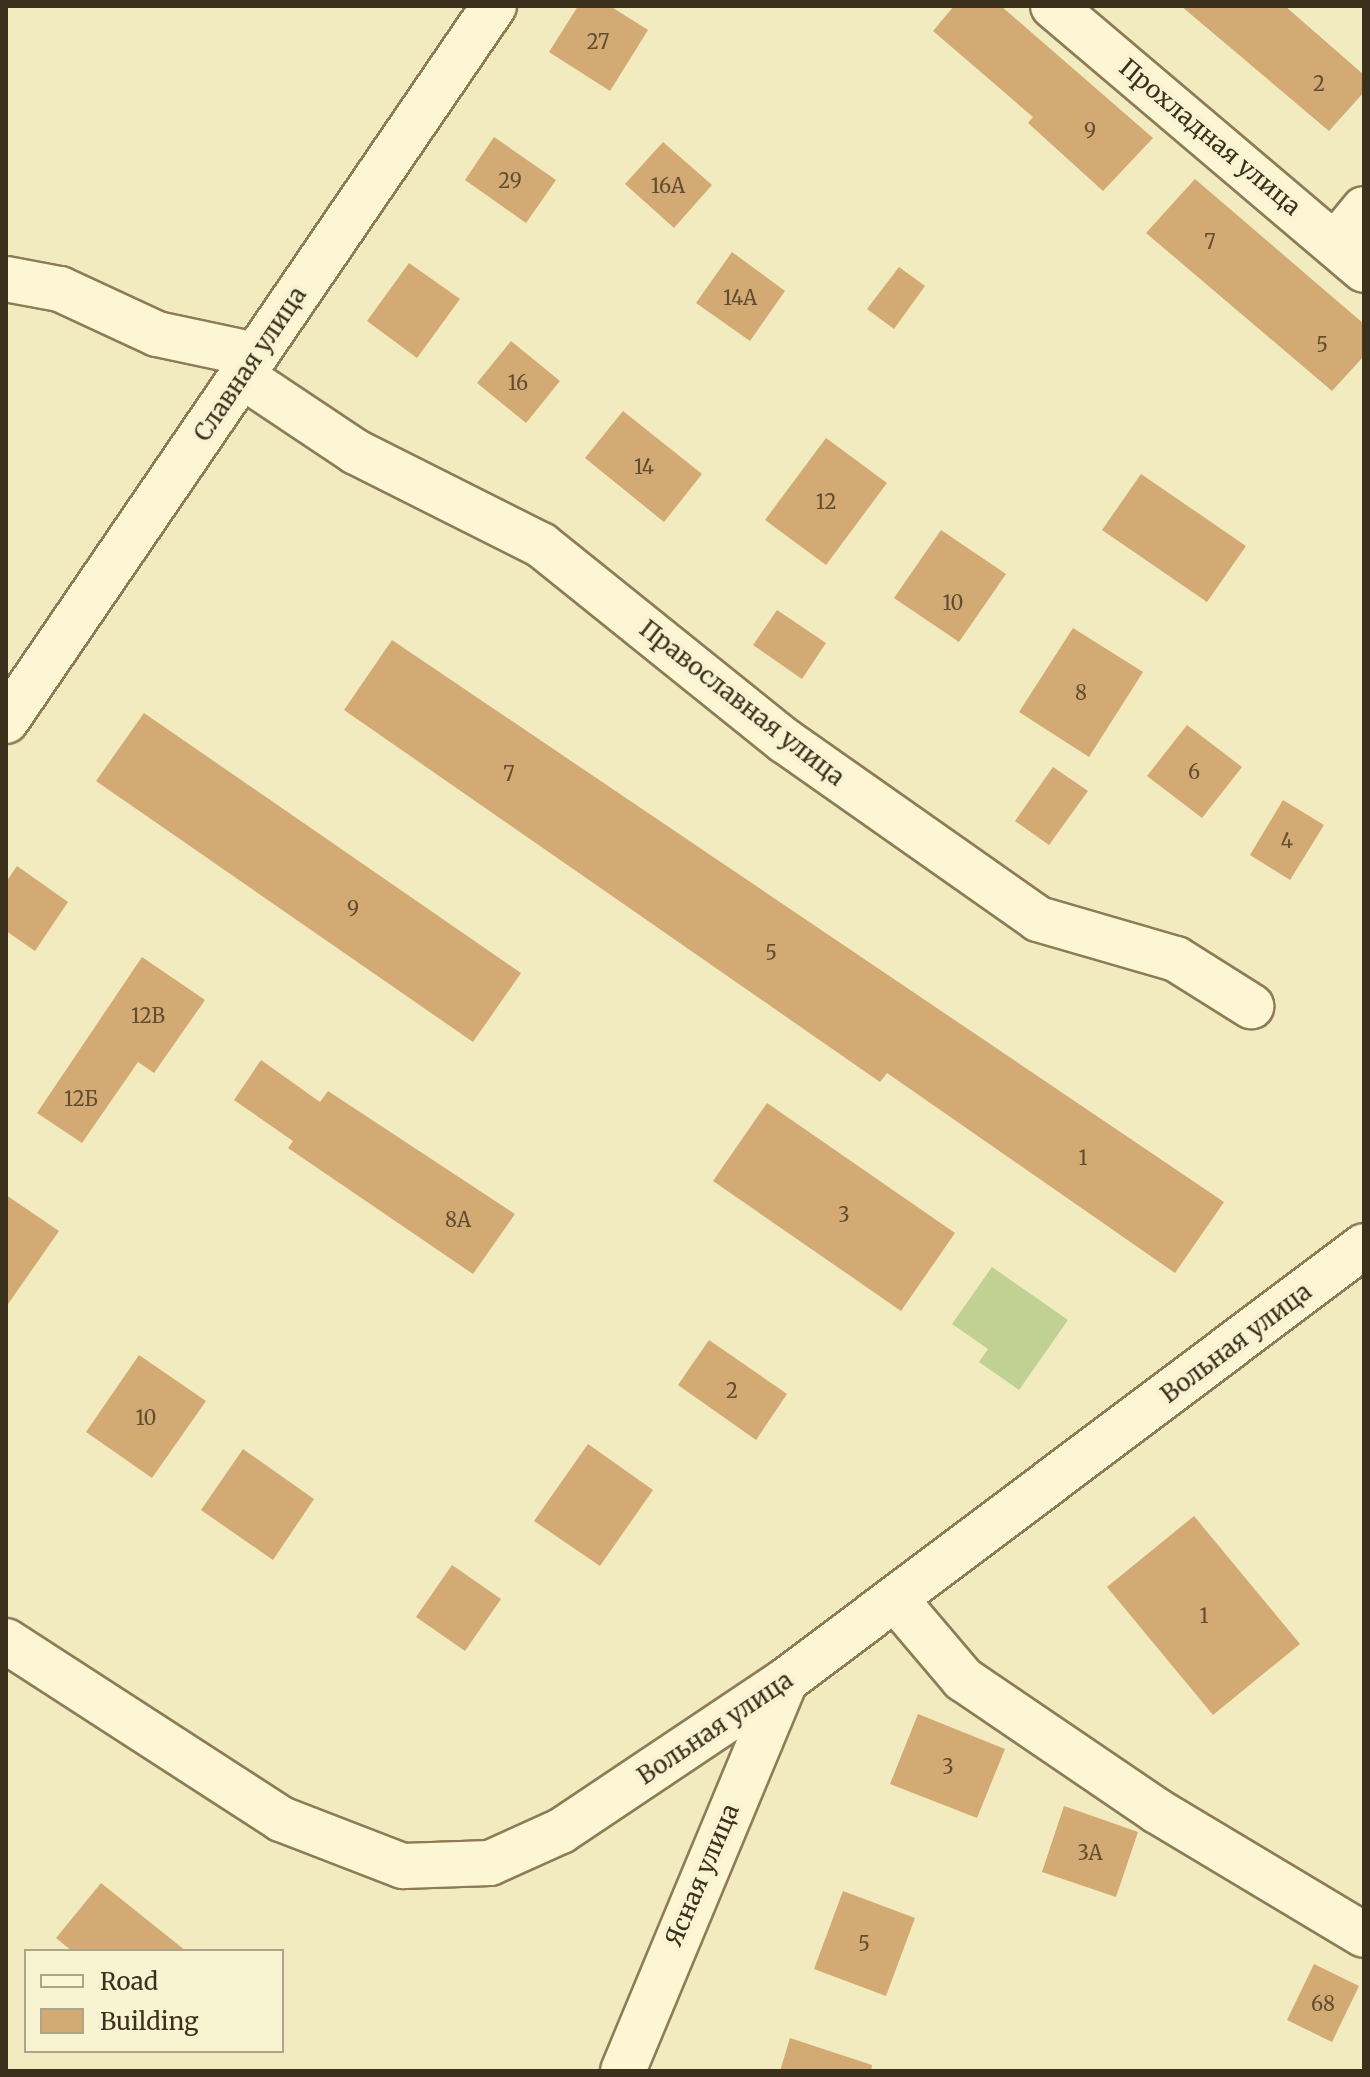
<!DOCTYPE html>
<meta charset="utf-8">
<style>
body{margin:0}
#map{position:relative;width:1370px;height:2077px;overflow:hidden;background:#f2ebc0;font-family:Merriweather,serif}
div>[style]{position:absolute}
.green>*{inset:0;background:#c0d193}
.building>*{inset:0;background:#d3aa73}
.roads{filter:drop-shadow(2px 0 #8d7c56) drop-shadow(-2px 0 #8d7c56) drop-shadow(0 2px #8d7c56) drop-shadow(0 -2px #8d7c56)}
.minor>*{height:44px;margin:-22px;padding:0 22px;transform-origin:22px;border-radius:22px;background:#fcf6d5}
span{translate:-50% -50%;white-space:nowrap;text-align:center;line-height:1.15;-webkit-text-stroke:8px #f8f3d1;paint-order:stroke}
.number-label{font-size:20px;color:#614e32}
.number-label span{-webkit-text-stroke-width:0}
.street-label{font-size:24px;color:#3b301c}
.frame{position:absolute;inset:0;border:8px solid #3b301c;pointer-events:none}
.legend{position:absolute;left:24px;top:1949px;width:260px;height:104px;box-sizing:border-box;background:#f8f3d1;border:2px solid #aca589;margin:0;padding:10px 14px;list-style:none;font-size:24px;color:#3b301c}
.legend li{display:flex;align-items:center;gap:16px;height:40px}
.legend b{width:40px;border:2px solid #aca589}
</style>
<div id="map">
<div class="green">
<div style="clip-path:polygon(992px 1267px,1068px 1320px,1019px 1390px,979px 1362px,988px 1349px,952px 1324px)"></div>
</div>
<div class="building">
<div style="clip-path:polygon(578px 6px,610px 6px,648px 30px,610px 91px,549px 52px)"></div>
<div style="clip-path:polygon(954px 6px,1001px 6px,1153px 138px,1103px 191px,1028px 123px,1033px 117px,933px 31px)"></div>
<div style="clip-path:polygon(1181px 6px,1285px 6px,1364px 75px,1364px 92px,1329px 131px)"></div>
<div style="clip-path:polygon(494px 137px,556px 180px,526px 223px,465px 180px)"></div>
<div style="clip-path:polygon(663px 142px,712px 185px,674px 228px,625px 184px)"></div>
<div style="clip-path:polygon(1195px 179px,1364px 324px,1364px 356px,1332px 391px,1146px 233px)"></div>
<div style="clip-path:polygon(732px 252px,785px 291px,750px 341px,696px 303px)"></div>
<div style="clip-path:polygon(409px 263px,460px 299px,417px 358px,367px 321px)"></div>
<div style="clip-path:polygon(899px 267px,925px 286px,894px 329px,867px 309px)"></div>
<div style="clip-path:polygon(511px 341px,560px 381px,526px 423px,477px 383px)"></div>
<div style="clip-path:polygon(623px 411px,702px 474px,664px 522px,585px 458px)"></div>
<div style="clip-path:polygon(826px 438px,887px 483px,826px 565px,765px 520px)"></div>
<div style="clip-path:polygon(1141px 474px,1246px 546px,1207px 602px,1102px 530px)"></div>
<div style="clip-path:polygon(941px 530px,1006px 574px,959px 642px,894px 598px)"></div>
<div style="clip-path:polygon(777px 610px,826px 643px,802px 679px,753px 645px)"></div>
<div style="clip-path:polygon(1073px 628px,1143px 672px,1089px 757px,1019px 712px)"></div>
<div style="clip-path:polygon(392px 640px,1224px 1202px,1175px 1273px,887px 1073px,880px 1082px,344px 710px)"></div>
<div style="clip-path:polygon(144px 713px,521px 973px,473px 1042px,96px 781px)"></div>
<div style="clip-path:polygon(1187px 725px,1242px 767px,1202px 818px,1147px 776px)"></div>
<div style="clip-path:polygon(1053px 767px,1088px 791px,1049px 845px,1015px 821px)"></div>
<div style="clip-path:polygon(1283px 800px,1324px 825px,1290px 880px,1250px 855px)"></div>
<div style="clip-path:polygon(17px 866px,68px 902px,35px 951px,6px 931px,6px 882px)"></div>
<div style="clip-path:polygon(142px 957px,205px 1000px,154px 1073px,138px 1062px,82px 1143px,37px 1113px)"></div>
<div style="clip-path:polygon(261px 1060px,320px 1102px,328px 1091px,515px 1214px,473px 1274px,288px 1148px,293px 1141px,234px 1100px)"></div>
<div style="clip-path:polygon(767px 1103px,955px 1233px,901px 1311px,713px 1181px)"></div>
<div style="clip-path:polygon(6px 1195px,59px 1231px,6px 1307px)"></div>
<div style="clip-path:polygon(709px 1340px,787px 1394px,756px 1440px,678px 1385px)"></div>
<div style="clip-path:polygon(139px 1355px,206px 1401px,152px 1478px,86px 1432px)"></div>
<div style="clip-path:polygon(588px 1444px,653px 1490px,600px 1566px,534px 1521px)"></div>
<div style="clip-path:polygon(243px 1449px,314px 1499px,273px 1560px,201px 1510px)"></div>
<div style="clip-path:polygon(1194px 1516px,1300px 1644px,1213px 1715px,1107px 1587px)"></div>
<div style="clip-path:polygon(452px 1565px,501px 1599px,465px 1651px,416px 1617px)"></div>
<div style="clip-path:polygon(918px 1714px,1005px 1749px,977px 1818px,890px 1784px)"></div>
<div style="clip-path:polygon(1064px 1806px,1138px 1832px,1116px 1897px,1042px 1872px)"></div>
<div style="clip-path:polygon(101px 1883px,186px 1951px,72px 1951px,56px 1938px)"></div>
<div style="clip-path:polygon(843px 1891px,915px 1918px,886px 1996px,814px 1969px)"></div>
<div style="clip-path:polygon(1314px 1964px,1359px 1986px,1332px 2042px,1287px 2020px)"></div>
<div style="clip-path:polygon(790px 2038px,872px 2065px,871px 2071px,780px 2071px)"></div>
</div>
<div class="roads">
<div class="minor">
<div style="left:1053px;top:6px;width:408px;rotate:40.3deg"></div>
<div style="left:1336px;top:243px;width:44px;rotate:-50.5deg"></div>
<div style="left:6px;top:279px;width:55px;rotate:10.5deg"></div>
<div style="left:60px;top:289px;width:107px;rotate:24.9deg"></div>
<div style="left:157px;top:334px;width:101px;rotate:12deg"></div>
<div style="left:242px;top:376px;width:137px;rotate:33.7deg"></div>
<div style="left:356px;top:452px;width:207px;rotate:26.7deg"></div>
<div style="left:541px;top:545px;width:313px;rotate:38.8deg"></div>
<div style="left:785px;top:741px;width:309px;rotate:35.1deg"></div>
<div style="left:1038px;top:919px;width:144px;rotate:16.2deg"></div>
<div style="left:1176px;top:959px;width:89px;rotate:32.1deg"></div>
<div style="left:6px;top:721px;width:866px;rotate:-55.69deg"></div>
<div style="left:896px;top:1600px;width:104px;rotate:49.7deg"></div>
<div style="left:963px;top:1679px;width:235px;rotate:34.2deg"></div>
<div style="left:1157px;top:1811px;width:241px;rotate:30.9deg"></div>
<div style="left:6px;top:1641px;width:328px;rotate:32.9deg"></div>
<div style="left:281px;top:1819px;width:131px;rotate:21.1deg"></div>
<div style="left:403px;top:1866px;width:87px;rotate:-2deg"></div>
<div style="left:490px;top:1863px;width:78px;rotate:-24.3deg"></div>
<div style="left:561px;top:1831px;width:270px;rotate:-33.8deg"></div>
<div style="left:785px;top:1681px;width:724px;rotate:-36.92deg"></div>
<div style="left:623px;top:2071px;width:422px;rotate:-67.4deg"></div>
</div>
</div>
<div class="number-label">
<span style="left:598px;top:41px">27</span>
<span style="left:1319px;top:83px">2</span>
<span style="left:1090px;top:130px">9</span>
<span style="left:510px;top:180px">29</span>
<span style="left:668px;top:185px">16А</span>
<span style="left:1210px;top:241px">7</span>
<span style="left:740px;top:297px">14А</span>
<span style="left:1322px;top:344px">5</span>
<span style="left:518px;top:382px">16</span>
<span style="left:644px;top:466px">14</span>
<span style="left:826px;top:501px">12</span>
<span style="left:953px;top:602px">10</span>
<span style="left:1081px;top:692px">8</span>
<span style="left:1194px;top:771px">6</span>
<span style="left:509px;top:773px">7</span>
<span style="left:1287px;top:840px">4</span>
<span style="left:353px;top:908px">9</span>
<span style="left:771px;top:952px">5</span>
<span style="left:148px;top:1015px">12В</span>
<span style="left:81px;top:1098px">12Б</span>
<span style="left:1083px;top:1157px">1</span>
<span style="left:844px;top:1214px">3</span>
<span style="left:458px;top:1219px">8А</span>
<span style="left:732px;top:1390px">2</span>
<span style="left:146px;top:1417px">10</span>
<span style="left:1204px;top:1615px">1</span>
<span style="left:948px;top:1766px">3</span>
<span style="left:1090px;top:1852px">3А</span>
<span style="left:864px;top:1943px">5</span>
<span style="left:1323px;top:2003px">68</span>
</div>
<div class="street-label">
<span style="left:1210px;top:137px;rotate:40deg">Прохладная улица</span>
<span style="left:250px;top:364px;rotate:-56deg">Славная улица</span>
<span style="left:742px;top:703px;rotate:38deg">Православная улица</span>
<span style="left:1236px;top:1343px;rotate:-37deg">Вольная улица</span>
<span style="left:715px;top:1728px;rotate:-34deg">Вольная улица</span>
<span style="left:702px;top:1875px;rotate:-67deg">Ясная улица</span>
</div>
<div class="frame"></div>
<ul class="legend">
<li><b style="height:10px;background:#fcf6d5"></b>Road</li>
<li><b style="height:22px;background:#d3aa73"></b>Building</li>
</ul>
</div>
